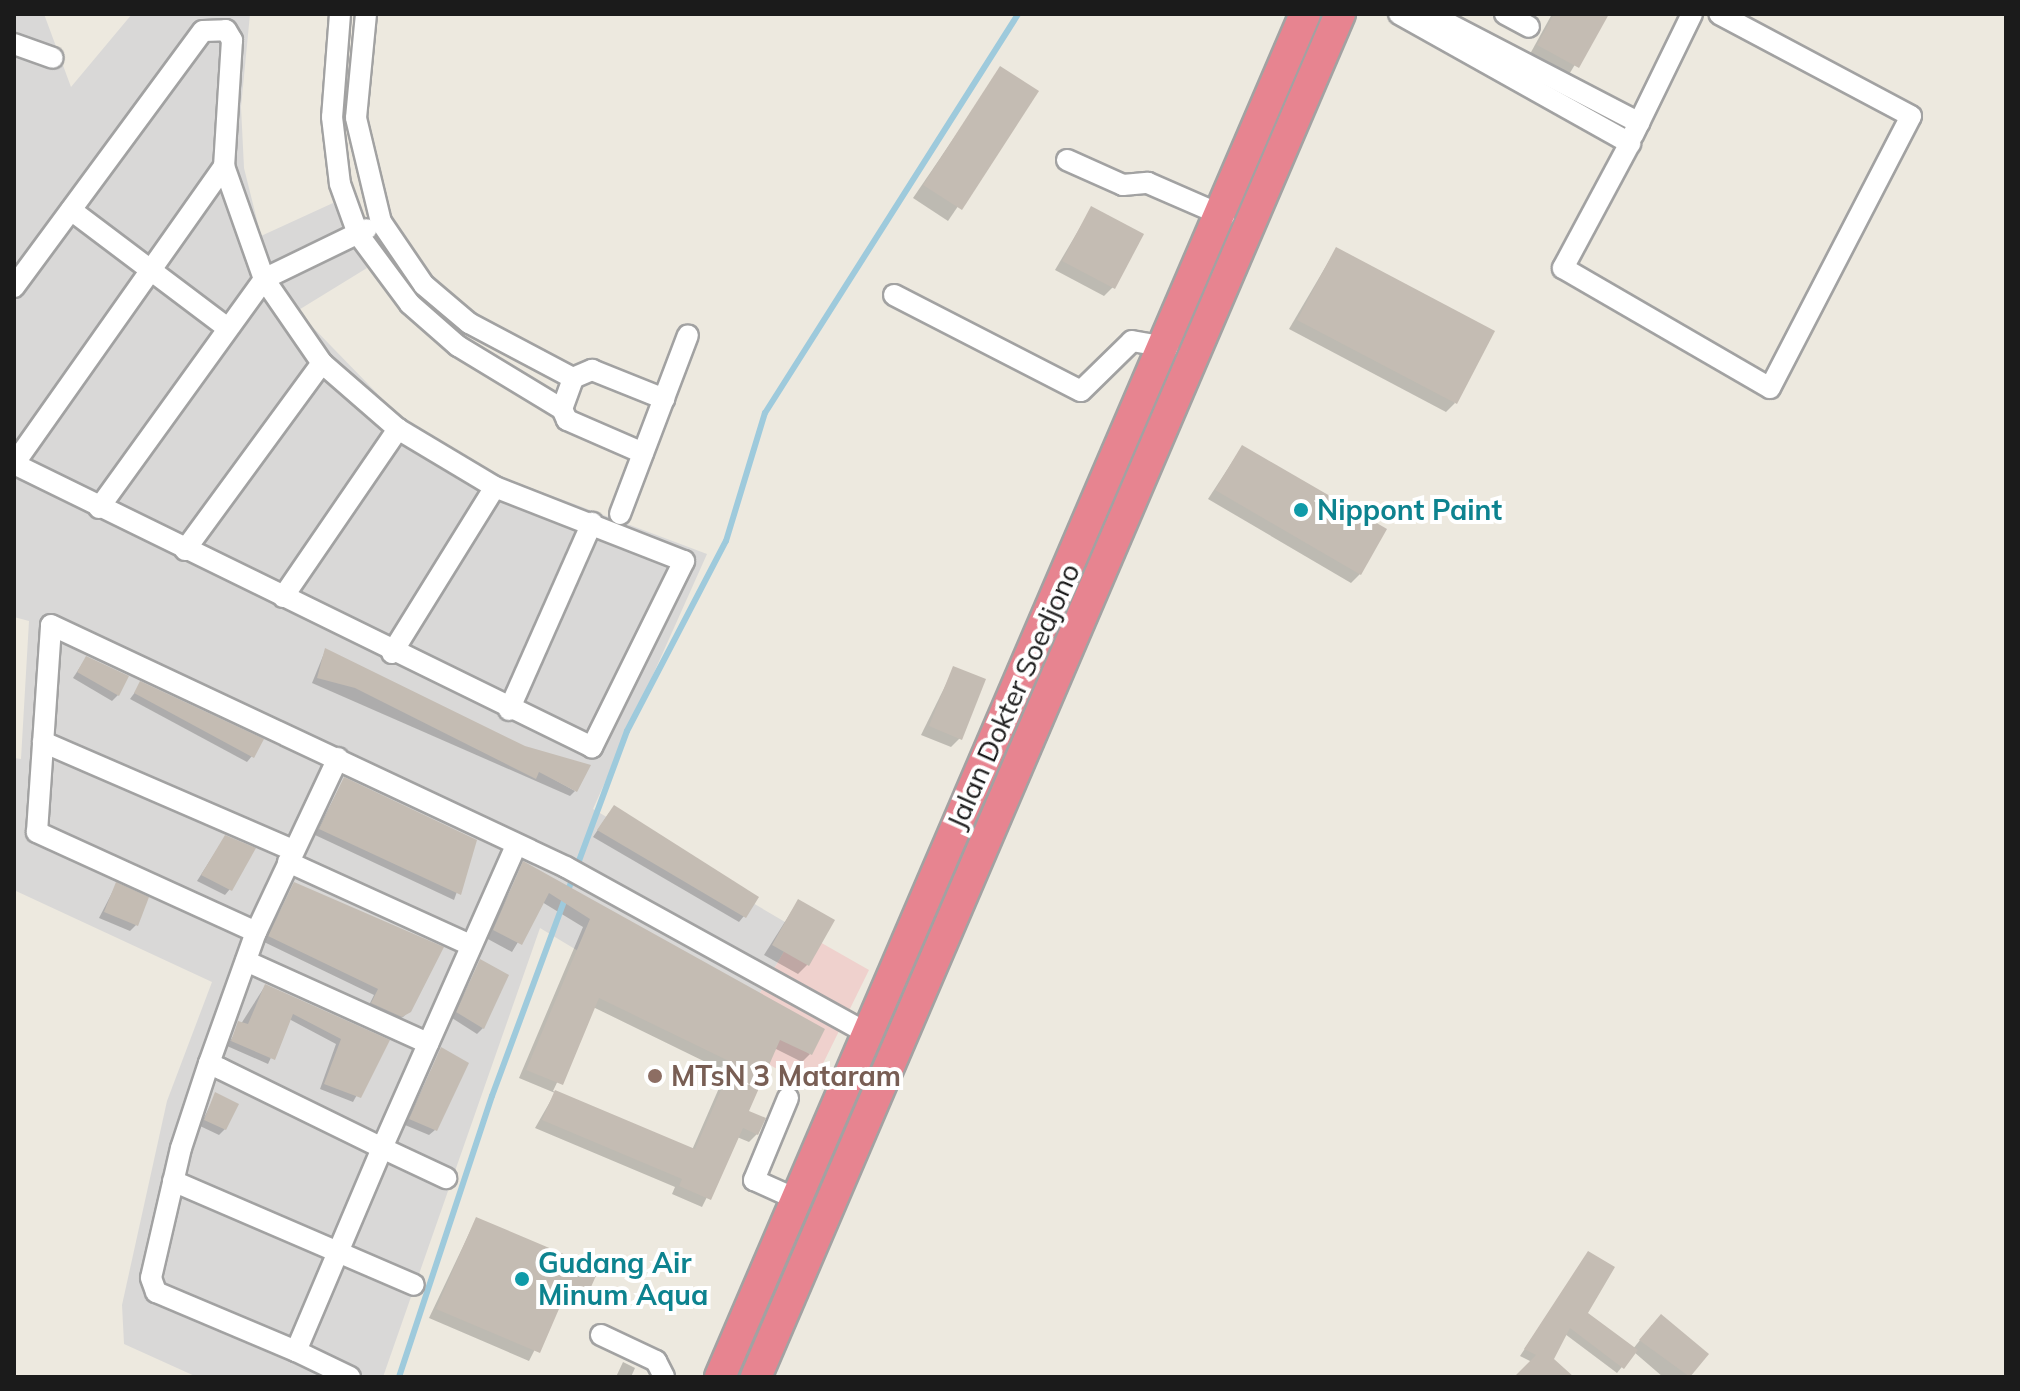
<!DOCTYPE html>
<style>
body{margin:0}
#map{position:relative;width:2020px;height:1391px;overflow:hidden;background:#ede9df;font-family:Mulish,sans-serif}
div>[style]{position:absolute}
.residential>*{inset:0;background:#d9d8d7}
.commercial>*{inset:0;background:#efd1cd}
.shadow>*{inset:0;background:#0003}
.stream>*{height:6px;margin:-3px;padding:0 3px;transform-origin:3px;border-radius:3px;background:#9ecadc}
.building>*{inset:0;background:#c4bcb3}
.roads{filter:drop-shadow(2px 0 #a2a2a2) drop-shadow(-2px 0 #a2a2a2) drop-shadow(0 2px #a2a2a2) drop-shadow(0 -2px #a2a2a2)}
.minor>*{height:20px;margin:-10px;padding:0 10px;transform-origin:10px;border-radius:10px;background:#fff}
.highway>*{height:30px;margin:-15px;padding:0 15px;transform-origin:15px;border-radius:15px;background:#e78490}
.dots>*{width:22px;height:22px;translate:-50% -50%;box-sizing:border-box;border:4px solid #fff;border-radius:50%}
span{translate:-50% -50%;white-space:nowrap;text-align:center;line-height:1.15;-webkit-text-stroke:8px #fff;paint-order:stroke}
.culture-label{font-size:28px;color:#0d838f;font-weight:700}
.left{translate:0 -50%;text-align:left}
.street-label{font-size:28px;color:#1b1b1b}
.education-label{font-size:28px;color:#785e54;font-weight:700}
.frame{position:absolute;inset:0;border:16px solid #1b1b1b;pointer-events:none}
</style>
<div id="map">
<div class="residential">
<div style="clip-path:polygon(14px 14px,44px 14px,71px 87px,132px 14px,250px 14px,241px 107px,244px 168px,261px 236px,333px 203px,367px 268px,297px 311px,402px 419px,505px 478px,707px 554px,593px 809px,797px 929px,731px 1043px,540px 928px,383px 1377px,197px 1377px,124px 1344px,122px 1305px,167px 1101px,212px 982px,16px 891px,14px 897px,14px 758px,21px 759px,29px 621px,14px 617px)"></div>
</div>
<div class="commercial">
<div style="clip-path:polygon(797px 929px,869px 970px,811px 1088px,731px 1043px)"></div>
</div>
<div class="shadow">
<div style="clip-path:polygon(1552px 14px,1606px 14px,1568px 76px,1530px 54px)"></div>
<div style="clip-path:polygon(1001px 69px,1036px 91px,948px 221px,913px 198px)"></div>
<div style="clip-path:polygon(1091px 209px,1113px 287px,1104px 296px,1055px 270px)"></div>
<div style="clip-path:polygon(1336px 249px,1455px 403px,1446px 412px,1289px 329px)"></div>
<div style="clip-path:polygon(1242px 447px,1360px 574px,1351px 583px,1208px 499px)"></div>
<div style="clip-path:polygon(325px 651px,575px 791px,570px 796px,312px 683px)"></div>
<div style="clip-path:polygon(86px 658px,118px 695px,112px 701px,73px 678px)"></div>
<div style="clip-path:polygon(954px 668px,960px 738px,951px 747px,921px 735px)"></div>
<div style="clip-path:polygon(141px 684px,252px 756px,247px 762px,130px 699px)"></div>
<div style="clip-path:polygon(344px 779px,475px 841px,454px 900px,315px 835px)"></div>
<div style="clip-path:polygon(609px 813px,744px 916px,739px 922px,593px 837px)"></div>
<div style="clip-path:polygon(225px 837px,230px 889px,225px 895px,197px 881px)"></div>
<div style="clip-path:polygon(evenodd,524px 864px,810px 1054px,802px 1062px,774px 1048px,746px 1112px,757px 1134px,749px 1142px,737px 1137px,702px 1207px,672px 1194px,675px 1187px,535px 1128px,555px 1093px,519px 1078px,583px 927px,542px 902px,512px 952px,486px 938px,524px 864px,593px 1007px,726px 1072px,692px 1150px,553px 1091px,593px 1007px)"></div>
<div style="clip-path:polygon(116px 885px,136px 925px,130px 931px,99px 918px)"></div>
<div style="clip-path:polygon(294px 885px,409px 1011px,403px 1017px,395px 1021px,367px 1009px,374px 995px,264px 942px)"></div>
<div style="clip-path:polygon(798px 901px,807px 965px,798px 974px,764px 955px)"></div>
<div style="clip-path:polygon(480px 962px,483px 1028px,477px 1034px,452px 1018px)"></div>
<div style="clip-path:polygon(265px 986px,387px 1041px,353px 1102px,320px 1089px,336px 1044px,289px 1019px,268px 1064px,227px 1046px)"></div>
<div style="clip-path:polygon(441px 1050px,435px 1130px,429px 1135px,405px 1125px)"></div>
<div style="clip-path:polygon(216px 1094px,225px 1129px,219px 1135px,200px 1126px)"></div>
<div style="clip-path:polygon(476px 1219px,586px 1295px,577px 1304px,561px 1298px,529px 1361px,429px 1318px)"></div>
<div style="clip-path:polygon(1588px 1253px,1585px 1313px,1633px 1349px,1652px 1325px,1706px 1355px,1688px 1377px,1663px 1377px,1634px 1352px,1617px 1373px,1565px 1334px,1551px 1360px,1569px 1377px,1517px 1377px,1532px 1362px,1520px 1356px)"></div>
<div style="clip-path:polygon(623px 1362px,635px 1368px,631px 1377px,616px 1377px)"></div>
</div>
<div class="stream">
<div style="left:399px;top:1377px;width:296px;rotate:-71.7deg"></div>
<div style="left:492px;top:1096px;width:389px;rotate:-69.7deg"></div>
<div style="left:627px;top:731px;width:214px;rotate:-62.5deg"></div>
<div style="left:726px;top:541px;width:134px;rotate:-73.1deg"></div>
<div style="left:765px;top:413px;width:472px;rotate:-57.6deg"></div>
</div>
<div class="building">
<div style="clip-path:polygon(1554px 14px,1609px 14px,1579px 68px,1537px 45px)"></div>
<div style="clip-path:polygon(1000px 66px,1039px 91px,962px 210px,923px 185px)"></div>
<div style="clip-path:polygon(1091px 206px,1144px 234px,1115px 289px,1062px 261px)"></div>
<div style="clip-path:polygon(1336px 247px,1495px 331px,1457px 404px,1297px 320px)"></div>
<div style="clip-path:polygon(1242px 445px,1387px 529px,1361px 575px,1215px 490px)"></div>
<div style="clip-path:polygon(325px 648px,525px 746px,591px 765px,577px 792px,539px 772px,536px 779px,355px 688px,317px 678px)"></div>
<div style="clip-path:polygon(86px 656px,129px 676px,119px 696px,77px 672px)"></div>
<div style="clip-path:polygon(953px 666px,986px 679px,962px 740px,929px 726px)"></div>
<div style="clip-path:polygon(140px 681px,264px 739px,254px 758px,134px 693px)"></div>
<div style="clip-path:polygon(344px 777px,477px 840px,461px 895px,319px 829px)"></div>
<div style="clip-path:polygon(614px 805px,759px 897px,746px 918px,597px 830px)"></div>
<div style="clip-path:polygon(225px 835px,256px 848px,232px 891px,201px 875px)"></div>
<div style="clip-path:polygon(523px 861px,825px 1029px,812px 1055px,780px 1040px,749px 1111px,766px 1118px,758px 1135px,743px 1128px,711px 1200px,679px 1186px,682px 1179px,542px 1120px,555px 1090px,695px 1149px,733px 1063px,599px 998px,563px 1085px,526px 1070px,590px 919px,549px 893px,522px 945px,493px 930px)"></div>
<div style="clip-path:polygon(116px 882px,149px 897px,138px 926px,104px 912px)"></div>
<div style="clip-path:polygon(294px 882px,444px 947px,411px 1012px,402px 1017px,371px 1003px,378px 989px,268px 936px)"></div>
<div style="clip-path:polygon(798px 899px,835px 920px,809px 966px,772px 945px)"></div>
<div style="clip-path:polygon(480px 959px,509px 975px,484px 1029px,456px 1012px)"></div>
<div style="clip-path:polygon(265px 984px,390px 1040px,361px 1098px,324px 1084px,341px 1039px,293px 1014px,275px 1060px,231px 1041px,238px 1021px,248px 1024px)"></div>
<div style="clip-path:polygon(441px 1047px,469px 1063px,437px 1131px,409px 1119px)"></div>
<div style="clip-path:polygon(215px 1092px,239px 1104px,226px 1130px,204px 1120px)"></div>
<div style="clip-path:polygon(476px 1217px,599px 1269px,587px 1296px,568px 1288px,540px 1353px,436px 1309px)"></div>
<div style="clip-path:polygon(1588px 1251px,1615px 1267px,1588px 1313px,1638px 1350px,1624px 1369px,1570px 1328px,1554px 1359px,1574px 1377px,1514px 1377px,1536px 1355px,1524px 1349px)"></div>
<div style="clip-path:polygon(1661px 1314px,1709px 1354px,1690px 1377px,1639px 1340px)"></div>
</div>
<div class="roads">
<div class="minor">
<div style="left:340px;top:14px;width:103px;rotate:94.4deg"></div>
<div style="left:332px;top:117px;width:67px;rotate:83.2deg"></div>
<div style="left:340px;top:184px;width:53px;rotate:70.2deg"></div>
<div style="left:358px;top:234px;width:87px;rotate:53.4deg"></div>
<div style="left:410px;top:304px;width:64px;rotate:41.2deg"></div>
<div style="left:458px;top:346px;width:122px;rotate:31.2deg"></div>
<div style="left:366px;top:14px;width:104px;rotate:95.5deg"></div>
<div style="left:356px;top:118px;width:107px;rotate:76.5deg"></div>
<div style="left:381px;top:222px;width:76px;rotate:55.7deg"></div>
<div style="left:424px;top:285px;width:59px;rotate:40.2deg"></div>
<div style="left:469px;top:323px;width:118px;rotate:27.9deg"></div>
<div style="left:1399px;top:14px;width:265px;rotate:29.2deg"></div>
<div style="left:1630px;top:143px;width:142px;rotate:118.2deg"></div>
<div style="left:1563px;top:268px;width:239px;rotate:30.1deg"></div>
<div style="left:1770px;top:388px;width:306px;rotate:-62.6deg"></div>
<div style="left:1911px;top:116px;width:217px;rotate:-152deg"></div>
<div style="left:1430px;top:14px;width:236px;rotate:27.5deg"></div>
<div style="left:1505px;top:14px;width:27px;rotate:28deg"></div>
<div style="left:14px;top:44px;width:41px;rotate:19.7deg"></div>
<div style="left:1633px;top:135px;width:135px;rotate:-64deg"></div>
<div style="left:1067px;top:160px;width:61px;rotate:24.1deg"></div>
<div style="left:1123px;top:185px;width:25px;rotate:-5deg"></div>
<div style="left:1148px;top:183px;width:83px;rotate:23.5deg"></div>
<div style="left:71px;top:210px;width:193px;rotate:37deg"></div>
<div style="left:14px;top:287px;width:318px;rotate:-53.6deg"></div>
<div style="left:203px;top:31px;width:23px;rotate:-2deg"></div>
<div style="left:226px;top:30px;width:12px;rotate:59deg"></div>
<div style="left:232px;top:40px;width:126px;rotate:93.6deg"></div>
<div style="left:224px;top:166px;width:120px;rotate:70.5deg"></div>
<div style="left:264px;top:279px;width:102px;rotate:55.4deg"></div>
<div style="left:322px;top:363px;width:101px;rotate:41deg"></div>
<div style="left:398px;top:429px;width:113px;rotate:30.9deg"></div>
<div style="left:495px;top:487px;width:203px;rotate:21.4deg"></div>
<div style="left:684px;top:561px;width:208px;rotate:116.3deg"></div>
<div style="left:592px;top:747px;width:644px;rotate:-153.91deg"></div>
<div style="left:894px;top:295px;width:210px;rotate:27.2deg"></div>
<div style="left:1081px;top:391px;width:71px;rotate:-44.4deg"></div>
<div style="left:1132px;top:341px;width:36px;rotate:10deg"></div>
<div style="left:643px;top:453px;width:83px;rotate:-156.5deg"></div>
<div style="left:567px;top:420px;width:12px;rotate:-114deg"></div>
<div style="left:562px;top:409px;width:33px;rotate:-70deg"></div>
<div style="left:573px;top:378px;width:21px;rotate:-23deg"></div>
<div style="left:592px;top:370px;width:78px;rotate:21.9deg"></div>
<div style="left:14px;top:464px;width:365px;rotate:-54.8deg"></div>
<div style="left:99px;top:508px;width:282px;rotate:-54.2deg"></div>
<div style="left:264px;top:279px;width:114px;rotate:-25.9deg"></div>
<div style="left:620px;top:514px;width:191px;rotate:-69.2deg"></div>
<div style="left:185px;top:550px;width:232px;rotate:-53.8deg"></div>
<div style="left:283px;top:597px;width:204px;rotate:-55.6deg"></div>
<div style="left:392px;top:653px;width:195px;rotate:-58.2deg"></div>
<div style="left:509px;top:710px;width:205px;rotate:-66.1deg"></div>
<div style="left:43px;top:742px;width:272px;rotate:23.4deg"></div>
<div style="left:338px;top:758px;width:192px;rotate:115.2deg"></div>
<div style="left:256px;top:932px;width:139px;rotate:109.7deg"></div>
<div style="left:209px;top:1063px;width:13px;rotate:27deg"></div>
<div style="left:221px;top:1069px;width:179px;rotate:26.1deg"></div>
<div style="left:382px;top:1148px;width:330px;rotate:-66.1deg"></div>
<div style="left:288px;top:862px;width:200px;rotate:24.5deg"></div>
<div style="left:256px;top:932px;width:241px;rotate:-155.5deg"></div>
<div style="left:37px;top:832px;width:207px;rotate:-86.1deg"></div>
<div style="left:51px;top:625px;width:569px;rotate:25.17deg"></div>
<div style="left:566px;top:867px;width:345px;rotate:28.9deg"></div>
<div style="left:246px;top:961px;width:200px;rotate:24.3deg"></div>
<div style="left:209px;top:1063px;width:89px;rotate:108.2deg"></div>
<div style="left:181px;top:1148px;width:133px;rotate:103deg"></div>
<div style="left:151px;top:1278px;width:15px;rotate:70deg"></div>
<div style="left:156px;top:1292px;width:152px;rotate:22.9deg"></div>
<div style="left:296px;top:1351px;width:220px;rotate:-67deg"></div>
<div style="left:382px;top:1148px;width:71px;rotate:25.1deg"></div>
<div style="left:788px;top:1098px;width:89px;rotate:112.5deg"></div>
<div style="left:754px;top:1180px;width:46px;rotate:24.3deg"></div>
<div style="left:173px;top:1181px;width:262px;rotate:23.3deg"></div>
<div style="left:601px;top:1335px;width:61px;rotate:25.3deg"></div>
<div style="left:656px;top:1361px;width:18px;rotate:63deg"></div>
<div style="left:296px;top:1351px;width:60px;rotate:25.7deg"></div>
</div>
<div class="highway">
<div style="left:720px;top:1377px;width:1483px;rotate:-66.77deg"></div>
<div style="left:756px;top:1377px;width:1483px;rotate:-66.81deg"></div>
</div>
</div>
<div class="dots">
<div style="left:1301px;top:510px;background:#0f9aa8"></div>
<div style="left:655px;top:1076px;background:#8d6e63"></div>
<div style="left:522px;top:1279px;background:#0f9aa8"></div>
</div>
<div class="culture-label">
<span class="left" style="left:1317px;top:510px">Nippont Paint</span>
<span class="left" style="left:538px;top:1279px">Gudang Air<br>Minum Aqua</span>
</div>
<div class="street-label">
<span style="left:1013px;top:696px;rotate:-66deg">Jalan Dokter Soedjono</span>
</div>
<div class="education-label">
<span class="left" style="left:671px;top:1076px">MTsN 3 Mataram</span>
</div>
<div class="frame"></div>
</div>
